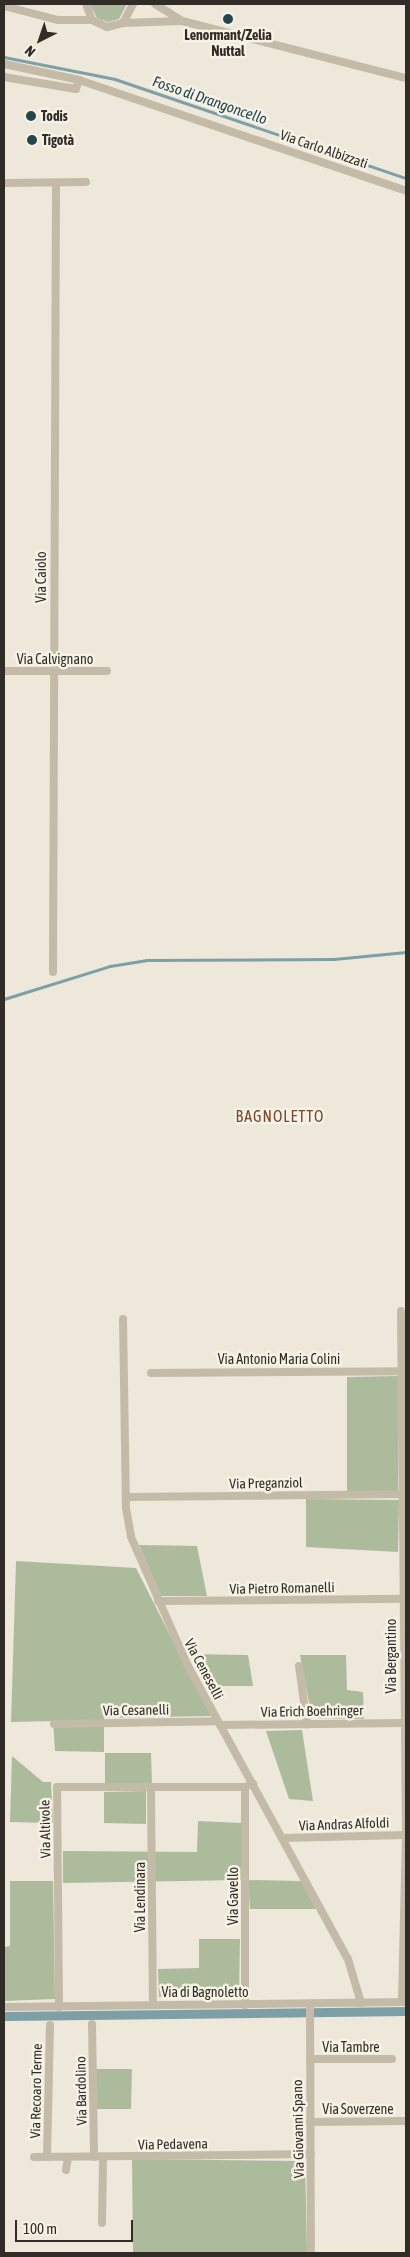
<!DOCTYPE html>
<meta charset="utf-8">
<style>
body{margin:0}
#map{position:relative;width:410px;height:2257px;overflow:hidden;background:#eee8db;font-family:"Asap Condensed",sans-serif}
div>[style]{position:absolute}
.green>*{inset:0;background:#acbb9c}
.stream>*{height:2.5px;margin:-1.25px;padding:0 1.25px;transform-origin:1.25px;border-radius:1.25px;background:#7d9fa8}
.canal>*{height:9px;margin:-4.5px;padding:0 4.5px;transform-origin:4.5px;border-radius:4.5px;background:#7d9fa8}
.minor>*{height:8px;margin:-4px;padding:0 4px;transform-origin:4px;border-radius:4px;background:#c4baa8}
.dots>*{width:14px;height:14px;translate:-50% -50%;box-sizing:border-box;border:2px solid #f6f2e6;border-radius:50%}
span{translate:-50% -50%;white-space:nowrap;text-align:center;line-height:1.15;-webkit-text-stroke:5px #f6f2e6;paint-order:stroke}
.poi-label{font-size:14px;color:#322c27;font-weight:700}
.left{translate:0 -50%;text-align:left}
.street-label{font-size:14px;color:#322c27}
.water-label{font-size:15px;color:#22454f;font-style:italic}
.quarter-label{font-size:16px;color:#78492a;letter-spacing:1px}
.frame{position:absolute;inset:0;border:5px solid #322c27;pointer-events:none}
.north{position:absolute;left:15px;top:15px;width:50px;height:50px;-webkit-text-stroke:4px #f6f2e6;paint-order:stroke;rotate:221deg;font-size:14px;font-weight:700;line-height:20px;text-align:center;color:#322c27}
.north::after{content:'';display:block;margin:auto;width:18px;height:22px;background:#322c27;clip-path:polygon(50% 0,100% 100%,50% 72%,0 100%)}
.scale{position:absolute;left:15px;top:2220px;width:118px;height:22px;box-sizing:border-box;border:2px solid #322c27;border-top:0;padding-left:6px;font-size:15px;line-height:18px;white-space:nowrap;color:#322c27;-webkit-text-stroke:4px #f6f2e6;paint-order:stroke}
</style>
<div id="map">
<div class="green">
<div style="clip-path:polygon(90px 4px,127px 4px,119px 19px,108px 22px,97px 18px)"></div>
<div style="clip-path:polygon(399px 1376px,398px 1492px,347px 1491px,347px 1377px)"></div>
<div style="clip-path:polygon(306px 1499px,399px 1500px,398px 1552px,306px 1547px)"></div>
<div style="clip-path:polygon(139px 1545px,197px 1546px,207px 1596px,161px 1596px)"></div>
<div style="clip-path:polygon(16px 1561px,136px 1568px,211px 1716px,104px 1718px,104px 1752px,55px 1751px,53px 1721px,11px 1722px)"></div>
<div style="clip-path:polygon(189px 1654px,248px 1655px,253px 1686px,207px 1686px)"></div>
<div style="clip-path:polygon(300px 1655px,346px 1655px,347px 1690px,363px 1692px,364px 1719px,312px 1718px)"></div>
<div style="clip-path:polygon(302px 1730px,313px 1801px,289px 1799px,266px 1731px)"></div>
<div style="clip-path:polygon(105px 1753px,151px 1753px,152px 1784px,105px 1784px)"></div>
<div style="clip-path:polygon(12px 1756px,43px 1782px,51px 1782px,53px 1823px,10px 1822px)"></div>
<div style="clip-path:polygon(146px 1791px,146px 1824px,104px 1823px,104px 1792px)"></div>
<div style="clip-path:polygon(198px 1821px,241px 1823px,241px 1880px,63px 1883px,63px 1851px,197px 1852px)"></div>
<div style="clip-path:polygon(248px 1880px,301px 1881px,316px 1909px,250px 1909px)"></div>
<div style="clip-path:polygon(10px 1881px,53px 1881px,55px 1999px,4px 2001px,4px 1947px,10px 1946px)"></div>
<div style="clip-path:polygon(199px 1939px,240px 1939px,239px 1999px,159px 1997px,158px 1969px,199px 1968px)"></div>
<div style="clip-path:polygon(96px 2069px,132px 2069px,131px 2109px,96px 2109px)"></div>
<div style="clip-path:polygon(132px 2159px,305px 2161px,307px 2253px,133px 2253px)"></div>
</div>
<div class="stream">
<div style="left:4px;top:57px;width:113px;rotate:11.2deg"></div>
<div style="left:115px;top:79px;width:307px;rotate:18.8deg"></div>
<div style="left:4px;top:999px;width:111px;rotate:-17.3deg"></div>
<div style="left:110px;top:966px;width:36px;rotate:-9deg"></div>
<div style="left:146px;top:960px;width:188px;rotate:-0.3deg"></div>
<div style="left:334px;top:959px;width:72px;rotate:-5.6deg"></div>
</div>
<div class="canal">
<div style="left:4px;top:2016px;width:402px;rotate:-0.7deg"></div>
</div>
<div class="minor">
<div style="left:86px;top:4px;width:17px;rotate:69deg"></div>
<div style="left:92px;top:20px;width:17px;rotate:25deg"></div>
<div style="left:107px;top:27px;width:16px;rotate:-14deg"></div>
<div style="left:123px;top:23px;width:21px;rotate:-62deg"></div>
<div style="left:155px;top:4px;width:32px;rotate:32deg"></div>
<div style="left:4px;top:6px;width:56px;rotate:14.5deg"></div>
<div style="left:58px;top:20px;width:34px"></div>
<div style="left:123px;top:23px;width:59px;rotate:-1.9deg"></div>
<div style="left:182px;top:21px;width:231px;rotate:14.3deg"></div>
<div style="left:4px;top:64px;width:77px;rotate:12deg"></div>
<div style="left:79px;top:80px;width:345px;rotate:18.7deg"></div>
<div style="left:4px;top:77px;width:73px;rotate:9.5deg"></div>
<div style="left:76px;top:89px;width:9px;rotate:-72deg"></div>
<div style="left:4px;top:183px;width:82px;rotate:-0.7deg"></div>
<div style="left:4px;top:671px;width:103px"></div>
<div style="left:53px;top:972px;width:789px;rotate:-89.78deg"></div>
<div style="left:401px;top:1311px;width:524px;rotate:89.45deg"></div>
<div style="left:406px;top:1835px;width:167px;rotate:91.4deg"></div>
<div style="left:123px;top:1319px;width:189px;rotate:89.1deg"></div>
<div style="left:126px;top:1508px;width:29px;rotate:80deg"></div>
<div style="left:131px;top:1537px;width:141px;rotate:66.2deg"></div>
<div style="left:188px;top:1666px;width:334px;rotate:61.4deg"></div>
<div style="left:348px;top:1959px;width:46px;rotate:73.5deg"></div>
<div style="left:151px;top:1373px;width:255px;rotate:-0.4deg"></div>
<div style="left:126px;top:1497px;width:280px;rotate:-0.6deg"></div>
<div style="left:158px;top:1601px;width:248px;rotate:-0.5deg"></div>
<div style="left:299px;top:1666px;width:59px;rotate:82.1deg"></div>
<div style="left:54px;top:1724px;width:164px;rotate:-1deg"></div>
<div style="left:220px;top:1725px;width:183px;rotate:-0.6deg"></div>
<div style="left:151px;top:1788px;width:217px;rotate:89.5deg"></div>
<div style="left:283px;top:1838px;width:123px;rotate:-1.4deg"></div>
<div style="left:310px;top:2004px;width:249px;rotate:89.8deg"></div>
<div style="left:245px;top:2005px;width:218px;rotate:-90deg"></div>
<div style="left:4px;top:2007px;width:402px;rotate:-0.7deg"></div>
<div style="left:59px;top:2007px;width:220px;rotate:-90.5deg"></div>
<div style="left:57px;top:1787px;width:188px"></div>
<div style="left:245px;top:1787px;width:9px;rotate:-21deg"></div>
<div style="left:92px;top:2024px;width:133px;rotate:89.1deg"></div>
<div style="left:310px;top:2059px;width:82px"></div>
<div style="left:310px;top:2122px;width:96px;rotate:-0.6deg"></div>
<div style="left:34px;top:2157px;width:277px;rotate:-0.6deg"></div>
<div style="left:47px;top:2157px;width:132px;rotate:-88.7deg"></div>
<div style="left:66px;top:2170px;width:13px;rotate:-81deg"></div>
<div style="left:102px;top:2223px;width:66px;rotate:-89.1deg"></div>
</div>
<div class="dots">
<div style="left:228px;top:19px;background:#22454f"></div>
<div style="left:31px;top:116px;background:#22454f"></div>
<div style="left:32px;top:140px;background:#22454f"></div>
</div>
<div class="poi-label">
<span style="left:228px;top:43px">Lenormant/Zelia<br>Nuttal</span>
<span class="left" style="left:41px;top:116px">Todis</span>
<span class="left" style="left:42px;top:140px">Tigotà</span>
</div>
<div class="street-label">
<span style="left:324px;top:149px;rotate:19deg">Via Carlo Albizzati</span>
<span style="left:41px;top:577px;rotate:-90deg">Via Caiolo</span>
<span style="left:55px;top:659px">Via Calvignano</span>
<span style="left:279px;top:1359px">Via Antonio Maria Colini</span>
<span style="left:266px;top:1483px;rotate:-1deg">Via Preganziol</span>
<span style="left:282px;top:1588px;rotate:-1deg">Via Pietro Romanelli</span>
<span style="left:391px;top:1656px;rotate:-90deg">Via Bergantino</span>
<span style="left:204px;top:1669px;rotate:62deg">Via Ceneselli</span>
<span style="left:136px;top:1710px;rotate:-1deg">Via Cesanelli</span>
<span style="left:312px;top:1711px;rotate:-1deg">Via Erich Boehringer</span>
<span style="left:344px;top:1824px;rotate:-2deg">Via Andras Alfoldi</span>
<span style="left:45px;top:1829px;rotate:-91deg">Via Altivole</span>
<span style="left:233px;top:1896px;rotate:-90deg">Via Gavello</span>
<span style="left:140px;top:1897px;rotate:-90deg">Via Lendinara</span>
<span style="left:205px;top:1992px">Via di Bagnoletto</span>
<span style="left:351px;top:2047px">Via Tambre</span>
<span style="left:36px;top:2091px;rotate:-89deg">Via Recoaro Terme</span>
<span style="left:81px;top:2091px;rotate:-91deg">Via Bardolino</span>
<span style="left:358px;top:2109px">Via Soverzene</span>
<span style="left:298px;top:2129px;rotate:-91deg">Via Giovanni Spano</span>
<span style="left:173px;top:2144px;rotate:-1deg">Via Pedavena</span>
</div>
<div class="water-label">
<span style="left:210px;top:100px;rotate:19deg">Fosso di Drangoncello</span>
</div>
<div class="quarter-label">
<span style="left:280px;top:1116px">BAGNOLETTO</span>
</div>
<div class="frame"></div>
<div class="north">N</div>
<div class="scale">100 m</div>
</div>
